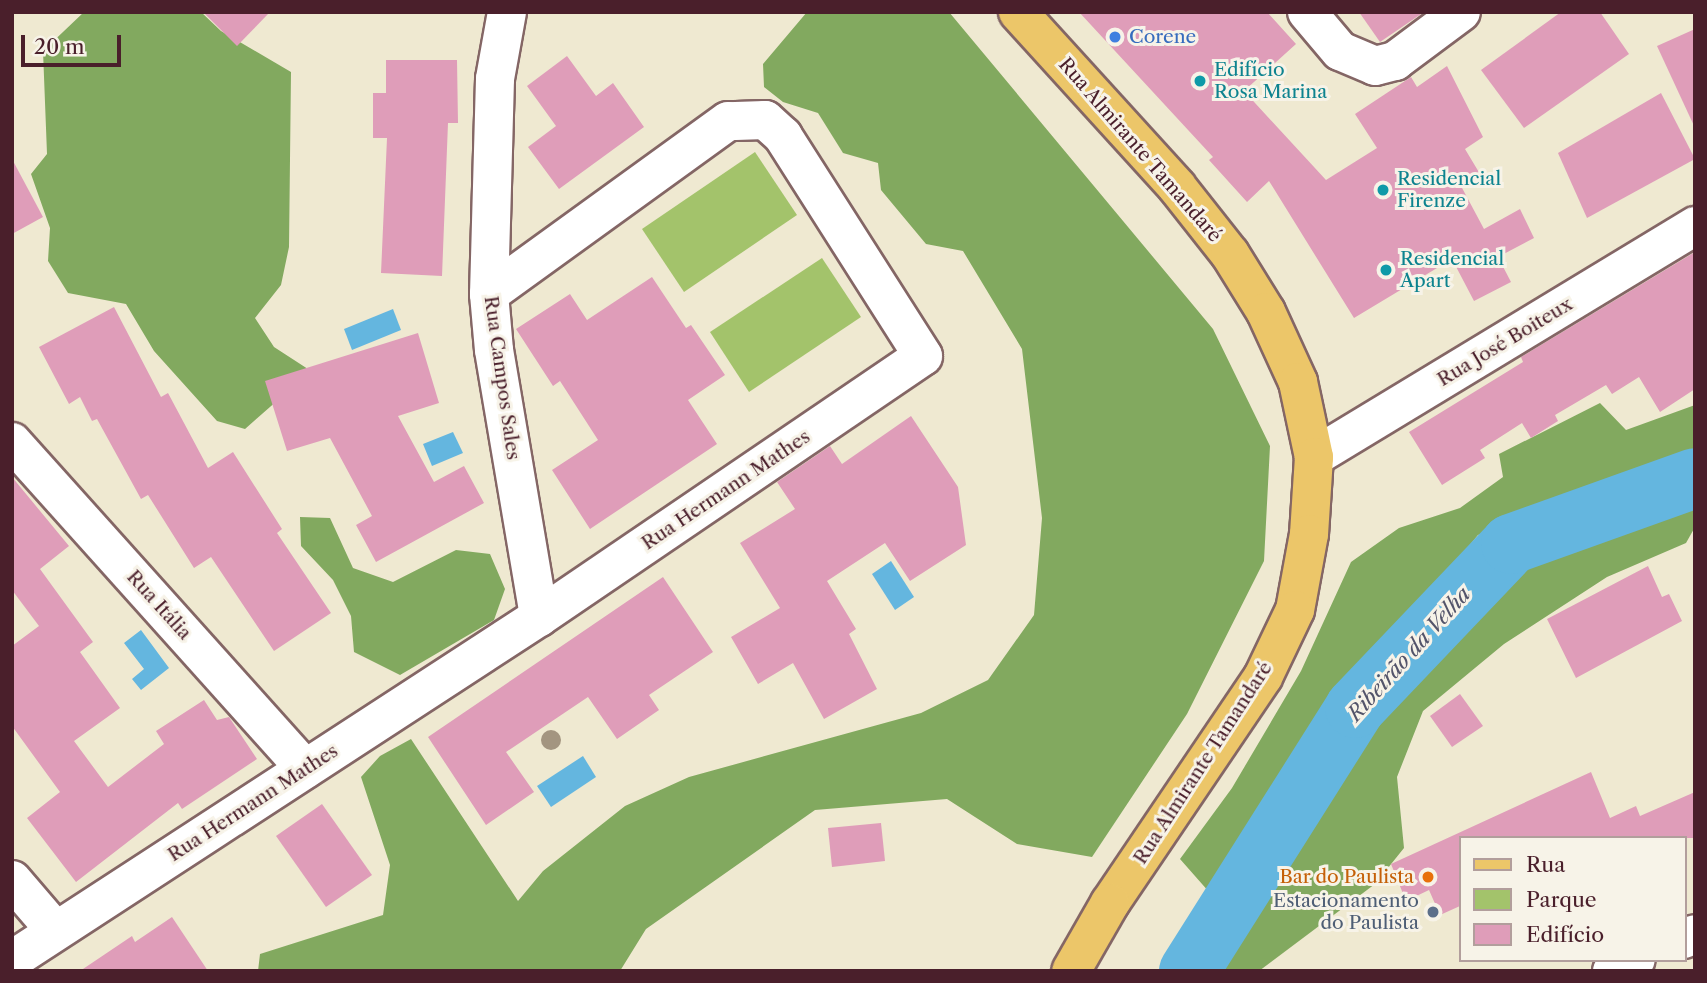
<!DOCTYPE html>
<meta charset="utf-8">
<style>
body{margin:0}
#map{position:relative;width:1707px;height:983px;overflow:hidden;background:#efe9d1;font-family:"Libre Caslon Text",serif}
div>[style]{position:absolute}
.green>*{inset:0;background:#a3c36b}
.forest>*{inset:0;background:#82a95f}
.water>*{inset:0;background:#64b6df}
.river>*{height:60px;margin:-30px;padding:0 30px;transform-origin:30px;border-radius:30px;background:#64b6df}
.building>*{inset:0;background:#df9db9}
.roads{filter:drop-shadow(2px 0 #846665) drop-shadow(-2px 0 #846665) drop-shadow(0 2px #846665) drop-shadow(0 -2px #846665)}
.minor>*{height:38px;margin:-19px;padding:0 19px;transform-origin:19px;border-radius:19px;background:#fff}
.major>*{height:38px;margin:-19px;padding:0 19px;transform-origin:19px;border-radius:19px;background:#ecc669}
.trees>*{width:20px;height:20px;margin:-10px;border-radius:50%;background:#a39580}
.dots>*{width:19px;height:19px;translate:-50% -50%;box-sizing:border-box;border:4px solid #f7f3e8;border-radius:50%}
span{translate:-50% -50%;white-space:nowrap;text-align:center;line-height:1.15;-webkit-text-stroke:6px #f7f3e8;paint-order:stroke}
.shop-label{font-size:19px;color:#366cbe}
.left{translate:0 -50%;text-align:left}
.culture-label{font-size:19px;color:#0d838f}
.street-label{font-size:19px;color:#4a1f2b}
.food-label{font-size:19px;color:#c56008}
.right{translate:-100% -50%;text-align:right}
.service-label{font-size:19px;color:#4e5e75}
.water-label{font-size:21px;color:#53546a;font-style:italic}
.frame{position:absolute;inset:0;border:14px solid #4a1f2b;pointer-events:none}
.legend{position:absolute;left:1459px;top:836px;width:228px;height:126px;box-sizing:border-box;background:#f7f3e8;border:2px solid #b29e9c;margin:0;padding:9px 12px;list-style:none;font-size:21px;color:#4a1f2b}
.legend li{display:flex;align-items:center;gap:14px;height:35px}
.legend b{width:35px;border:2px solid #b29e9c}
.scale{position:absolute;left:21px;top:35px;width:100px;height:32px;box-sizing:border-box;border:4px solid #4a1f2b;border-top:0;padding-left:9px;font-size:21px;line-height:24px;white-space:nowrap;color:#4a1f2b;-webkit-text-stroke:5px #f7f3e8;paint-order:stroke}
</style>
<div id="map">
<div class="green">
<div style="clip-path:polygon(755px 152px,797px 215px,684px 292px,642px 229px)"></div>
<div style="clip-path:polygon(822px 258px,861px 317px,749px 392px,710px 332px)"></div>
</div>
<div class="forest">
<div style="clip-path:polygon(84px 12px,201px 12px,221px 31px,291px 72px,289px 247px,281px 285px,255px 318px,274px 347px,311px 371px,245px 429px,217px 421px,154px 351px,126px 304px,68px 293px,48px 261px,50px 228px,31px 174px,47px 154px,43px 51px)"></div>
<div style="clip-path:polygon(807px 12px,949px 12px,1213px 329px,1270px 446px,1264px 561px,1187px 714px,1092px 857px,1017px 844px,947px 799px,815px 810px,646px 929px,620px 971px,258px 971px,260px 954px,383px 915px,390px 865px,361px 777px,380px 756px,411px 739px,518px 901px,543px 871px,625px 806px,689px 777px,921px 713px,988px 680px,1034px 615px,1042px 518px,1022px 349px,963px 251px,926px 244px,881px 190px,878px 163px,843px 153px,818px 113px,783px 102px,764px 87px,763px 64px)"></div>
<div style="clip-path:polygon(1600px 403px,1626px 430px,1695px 405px,1695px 458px,1478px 535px,1275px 784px,1269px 820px,1217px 901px,1180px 859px,1232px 788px,1301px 671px,1351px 562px,1399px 528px,1460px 508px,1503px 477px,1499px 454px)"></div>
<div style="clip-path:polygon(1692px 499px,1695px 527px,1686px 543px,1607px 577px,1504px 644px,1423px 711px,1397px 777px,1404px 848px,1375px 884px,1259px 971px,1214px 971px,1356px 753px,1423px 671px,1527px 564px)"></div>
<div style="clip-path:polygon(300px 517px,330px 518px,353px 568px,393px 582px,456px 550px,490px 554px,505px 589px,494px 620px,400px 675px,354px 652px,351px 616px,333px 580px,301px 546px)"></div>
</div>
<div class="water">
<div style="clip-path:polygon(393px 309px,401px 330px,352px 350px,344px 329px)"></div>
<div style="clip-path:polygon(453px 432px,463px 453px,432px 466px,423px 444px)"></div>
<div style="clip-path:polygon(891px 561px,914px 597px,895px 610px,872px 574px)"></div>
<div style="clip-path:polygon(141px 630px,169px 668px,141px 690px,132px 679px,144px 669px,124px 643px)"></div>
<div style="clip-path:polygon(583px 756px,596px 777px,551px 807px,537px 786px)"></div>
</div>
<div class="river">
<div style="left:1189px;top:971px;width:311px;rotate:-57.7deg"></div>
<div style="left:1355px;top:708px;width:226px;rotate:-46.4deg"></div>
<div style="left:1511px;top:544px;width:195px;rotate:-19.7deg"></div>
</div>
<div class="building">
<div style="clip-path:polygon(203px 12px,270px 12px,237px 46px)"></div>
<div style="clip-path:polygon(1079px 12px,1267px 12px,1296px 44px,1244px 91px,1326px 180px,1377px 148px,1355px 114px,1411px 77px,1417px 87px,1447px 66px,1483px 137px,1465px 149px,1480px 174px,1461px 186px,1484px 229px,1520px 209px,1534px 238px,1498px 257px,1511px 282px,1474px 301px,1452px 259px,1354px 318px,1269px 181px,1247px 202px,1209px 160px,1213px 157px)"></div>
<div style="clip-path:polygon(1359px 12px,1424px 12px,1380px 42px)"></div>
<div style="clip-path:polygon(1561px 12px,1600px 12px,1629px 54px,1524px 128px,1481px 70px)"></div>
<div style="clip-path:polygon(1695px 29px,1695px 128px,1657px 46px)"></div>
<div style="clip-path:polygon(567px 56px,596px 96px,613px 83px,644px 127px,559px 189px,528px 147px,556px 126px,527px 86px)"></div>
<div style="clip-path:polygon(386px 60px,457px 60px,458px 123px,448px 123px,442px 276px,381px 273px,387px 138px,373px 138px,373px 93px,386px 93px)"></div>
<div style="clip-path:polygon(1661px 93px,1695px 159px,1587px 218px,1558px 153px)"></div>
<div style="clip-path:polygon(12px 159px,43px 217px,12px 234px)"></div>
<div style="clip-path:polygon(1695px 252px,1695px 389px,1660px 412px,1639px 377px,1612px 394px,1606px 385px,1555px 415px,1558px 421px,1531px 438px,1522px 423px,1480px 450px,1485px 458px,1442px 485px,1409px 432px,1523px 362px,1521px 357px)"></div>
<div style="clip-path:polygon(652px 277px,686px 328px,691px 325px,725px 375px,688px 400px,717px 444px,590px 529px,552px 470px,598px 440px,560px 381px,553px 386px,516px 329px,570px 294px,587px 320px)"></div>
<div style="clip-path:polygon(114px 307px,161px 397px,168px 393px,208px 468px,233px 452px,282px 529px,277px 533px,331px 613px,274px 651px,211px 557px,194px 568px,148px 495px,141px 499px,97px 419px,92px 421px,80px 397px,69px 404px,39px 347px)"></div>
<div style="clip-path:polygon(418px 333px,439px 403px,398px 416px,434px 482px,464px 466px,484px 503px,376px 562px,356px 525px,372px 516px,330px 438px,287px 451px,265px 381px)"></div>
<div style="clip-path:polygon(911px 416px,958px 487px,966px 545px,910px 581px,885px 543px,827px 581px,856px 629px,849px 634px,877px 689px,824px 719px,793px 663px,758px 684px,731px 637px,780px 608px,740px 543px,795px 509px,777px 482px,830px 446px,842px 464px)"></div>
<div style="clip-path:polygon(12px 477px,69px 546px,40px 569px,93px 642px,80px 652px,120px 708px,74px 741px,108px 787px,164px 744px,156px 731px,204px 700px,217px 720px,229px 717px,257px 759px,182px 809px,178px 803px,76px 882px,27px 818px,60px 792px,12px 726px,12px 646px,39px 626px,12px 590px)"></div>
<div style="clip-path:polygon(1648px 566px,1662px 597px,1669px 594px,1682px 621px,1576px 678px,1547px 619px)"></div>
<div style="clip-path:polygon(663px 577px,713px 652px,649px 695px,659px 710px,617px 739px,588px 697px,506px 752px,534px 792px,486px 825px,428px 737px)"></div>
<div style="clip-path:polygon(1460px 694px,1483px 726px,1452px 747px,1430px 716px)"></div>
<div style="clip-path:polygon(1591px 772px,1610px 818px,1636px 806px,1640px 816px,1695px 792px,1695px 838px,1460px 838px,1460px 906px,1440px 915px,1429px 890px,1406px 901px,1391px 864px)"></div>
<div style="clip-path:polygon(322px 804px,372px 875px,326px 907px,276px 836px)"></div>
<div style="clip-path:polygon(881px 823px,885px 861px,832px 867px,828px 828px)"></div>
<div style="clip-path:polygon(172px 917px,208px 971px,80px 971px,132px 936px,135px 942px)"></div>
</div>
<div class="roads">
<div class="minor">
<div style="left:507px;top:12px;width:68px;rotate:100.2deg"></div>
<div style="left:495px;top:79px;width:215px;rotate:91.6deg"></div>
<div style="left:489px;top:294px;width:56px;rotate:84.9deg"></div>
<div style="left:494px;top:350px;width:271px;rotate:80.4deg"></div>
<div style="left:1307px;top:12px;width:51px;rotate:49.8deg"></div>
<div style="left:1340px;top:51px;width:38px;rotate:23deg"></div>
<div style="left:1375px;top:66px;width:21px;rotate:-14deg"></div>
<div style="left:1395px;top:61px;width:82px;rotate:-36.6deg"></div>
<div style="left:12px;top:442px;width:439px;rotate:48.1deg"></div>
<div style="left:1314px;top:457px;width:446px;rotate:-31.2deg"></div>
<div style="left:12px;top:880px;width:66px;rotate:49.3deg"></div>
<div style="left:1684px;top:939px;width:12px;rotate:-24deg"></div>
<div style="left:12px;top:960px;width:629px;rotate:-33.06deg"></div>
<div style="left:539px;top:617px;width:464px;rotate:-34.2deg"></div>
<div style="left:923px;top:356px;width:261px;rotate:-122.5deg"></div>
<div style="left:783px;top:136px;width:24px;rotate:-138deg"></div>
<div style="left:765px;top:120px;width:37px;rotate:178deg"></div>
<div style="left:728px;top:121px;width:295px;rotate:144.1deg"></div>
<div style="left:1612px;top:971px;width:26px;rotate:-25deg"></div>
</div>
<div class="major">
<div style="left:1018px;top:12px;width:236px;rotate:47.7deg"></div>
<div style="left:1177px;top:187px;width:85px;rotate:51.7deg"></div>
<div style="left:1230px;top:254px;width:68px;rotate:58.2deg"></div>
<div style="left:1266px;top:312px;width:77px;rotate:65.4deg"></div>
<div style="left:1298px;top:382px;width:77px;rotate:78deg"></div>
<div style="left:1314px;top:457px;width:77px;rotate:93.7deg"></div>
<div style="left:1309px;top:534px;width:77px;rotate:100.4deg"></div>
<div style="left:1295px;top:610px;width:74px;rotate:115.5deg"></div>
<div style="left:1263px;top:677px;width:273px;rotate:124.1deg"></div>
<div style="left:1110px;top:903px;width:78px;rotate:119.8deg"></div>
</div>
</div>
<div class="trees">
<div style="left:551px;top:740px"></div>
</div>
<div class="dots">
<div style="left:1115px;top:37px;background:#3f7fe0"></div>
<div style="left:1200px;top:81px;background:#0f9aa8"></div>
<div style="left:1383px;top:190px;background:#0f9aa8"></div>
<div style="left:1386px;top:270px;background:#0f9aa8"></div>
<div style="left:1428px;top:877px;background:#e8710a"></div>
<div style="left:1433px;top:912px;background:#5c6f8a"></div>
</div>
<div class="shop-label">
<span class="left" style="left:1129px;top:37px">Corene</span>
</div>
<div class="culture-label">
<span class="left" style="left:1214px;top:81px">Edifício<br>Rosa Marina</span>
<span class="left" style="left:1397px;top:190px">Residencial<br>Firenze</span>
<span class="left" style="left:1400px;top:270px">Residencial<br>Apart</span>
</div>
<div class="street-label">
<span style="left:1140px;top:150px;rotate:49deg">Rua Almirante Tamandaré</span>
<span style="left:1505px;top:342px;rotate:-31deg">Rua José Boiteux</span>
<span style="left:502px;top:378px;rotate:82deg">Rua Campos Sales</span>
<span style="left:726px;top:490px;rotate:-34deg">Rua Hermann Mathes</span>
<span style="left:159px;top:605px;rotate:48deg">Rua Itália</span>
<span style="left:1203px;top:763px;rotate:-57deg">Rua Almirante Tamandaré</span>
<span style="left:253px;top:803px;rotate:-33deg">Rua Hermann Mathes</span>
</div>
<div class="food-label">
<span class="right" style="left:1414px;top:877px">Bar do Paulista</span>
</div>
<div class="service-label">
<span class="right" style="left:1419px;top:912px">Estacionamento<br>do Paulista</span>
</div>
<div class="water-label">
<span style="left:1409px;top:654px;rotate:-48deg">Ribeirão da Velha</span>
</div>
<div class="frame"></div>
<ul class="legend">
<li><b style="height:9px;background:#ecc669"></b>Rua</li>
<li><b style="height:19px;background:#a3c36b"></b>Parque</li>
<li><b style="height:19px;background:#df9db9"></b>Edifício</li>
</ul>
<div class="scale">20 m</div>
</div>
